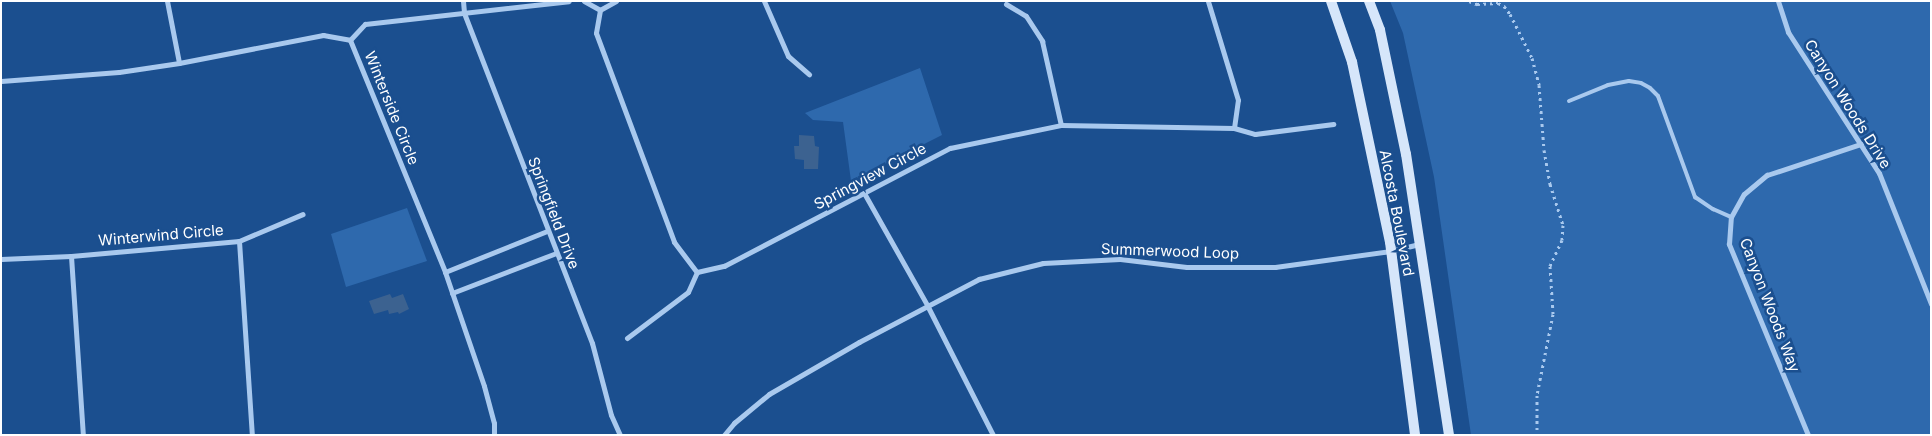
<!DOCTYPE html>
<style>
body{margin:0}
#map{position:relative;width:1932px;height:436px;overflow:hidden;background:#1b4f8f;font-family:Inter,sans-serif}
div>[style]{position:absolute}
.green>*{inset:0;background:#2e69ad}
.water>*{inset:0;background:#3c6290}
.path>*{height:3px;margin-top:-1.5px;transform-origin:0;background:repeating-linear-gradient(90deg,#a9c9ee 0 2.5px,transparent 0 6.5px)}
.lane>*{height:4px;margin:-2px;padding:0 2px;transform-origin:2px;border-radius:2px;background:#a9c9ee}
.street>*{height:5px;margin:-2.5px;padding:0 2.5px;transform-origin:2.5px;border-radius:2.5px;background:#a9c9ee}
.secondary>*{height:10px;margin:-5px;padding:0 5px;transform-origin:5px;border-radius:5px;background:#d6e6fa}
span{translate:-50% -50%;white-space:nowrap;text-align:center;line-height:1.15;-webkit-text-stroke:5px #1b4f8f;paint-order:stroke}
.street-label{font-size:15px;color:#fff}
.frame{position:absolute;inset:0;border:2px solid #fff;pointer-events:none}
</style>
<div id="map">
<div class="green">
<div style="clip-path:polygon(1390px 1px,1931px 1px,1931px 435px,1471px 435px,1434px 177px,1403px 33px)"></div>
<div style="clip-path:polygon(920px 68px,942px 135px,851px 181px,843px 122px,813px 120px,805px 113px)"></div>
<div style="clip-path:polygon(407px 208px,427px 261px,346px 287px,331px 234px)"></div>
</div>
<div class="water">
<div style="clip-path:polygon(799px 135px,814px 136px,815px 146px,819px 147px,818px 169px,804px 169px,804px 160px,795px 159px,794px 146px,799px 146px)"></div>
<div style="clip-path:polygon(390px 294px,392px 298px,403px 294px,409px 309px,399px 314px,398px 312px,389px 314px,388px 310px,374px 314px,369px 301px)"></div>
</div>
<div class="path">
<div style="left:1469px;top:1px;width:9px;rotate:21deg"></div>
<div style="left:1477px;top:4px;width:21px;rotate:-3deg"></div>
<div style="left:1498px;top:3px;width:7px;rotate:27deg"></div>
<div style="left:1504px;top:6px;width:10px;rotate:53deg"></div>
<div style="left:1510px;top:14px;width:49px;rotate:63.4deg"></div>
<div style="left:1532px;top:58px;width:28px;rotate:75deg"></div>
<div style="left:1539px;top:85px;width:65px;rotate:85.6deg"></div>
<div style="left:1544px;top:150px;width:35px;rotate:80deg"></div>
<div style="left:1550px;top:184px;width:43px;rotate:72.4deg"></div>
<div style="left:1563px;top:225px;width:15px;rotate:94deg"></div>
<div style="left:1562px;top:240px;width:29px;rotate:115deg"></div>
<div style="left:1550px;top:266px;width:48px;rotate:86.4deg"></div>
<div style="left:1553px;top:314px;width:83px;rotate:101.2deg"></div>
<div style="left:1537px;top:395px;width:40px;rotate:90deg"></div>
</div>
<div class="lane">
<div style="left:1569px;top:101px;width:42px;rotate:-22.3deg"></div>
<div style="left:1608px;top:85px;width:21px;rotate:-11deg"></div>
<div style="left:1629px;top:81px;width:12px;rotate:9deg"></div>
<div style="left:1641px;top:83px;width:10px;rotate:29deg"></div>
<div style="left:1650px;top:88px;width:11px;rotate:45deg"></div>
<div style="left:1658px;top:96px;width:108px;rotate:69.9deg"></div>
<div style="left:1695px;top:197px;width:22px;rotate:34deg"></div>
<div style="left:1713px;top:209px;width:20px;rotate:24deg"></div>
</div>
<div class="street">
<div style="left:167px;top:1px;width:63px;rotate:79deg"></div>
<div style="left:463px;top:1px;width:12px;rotate:85deg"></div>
<div style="left:464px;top:13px;width:354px;rotate:68.8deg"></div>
<div style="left:592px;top:343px;width:74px;rotate:75.2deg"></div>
<div style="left:611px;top:415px;width:22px;rotate:66deg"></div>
<div style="left:584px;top:1px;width:18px;rotate:29deg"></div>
<div style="left:616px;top:1px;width:18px;rotate:151deg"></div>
<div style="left:600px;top:10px;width:23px;rotate:100deg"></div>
<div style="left:596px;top:33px;width:223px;rotate:69.5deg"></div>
<div style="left:674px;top:242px;width:38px;rotate:53deg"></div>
<div style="left:764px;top:1px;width:60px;rotate:66.4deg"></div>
<div style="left:788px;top:56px;width:28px;rotate:41deg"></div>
<div style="left:1778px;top:1px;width:33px;rotate:72deg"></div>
<div style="left:1788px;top:32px;width:168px;rotate:57.2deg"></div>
<div style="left:1879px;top:173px;width:141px;rotate:68.3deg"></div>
<div style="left:1006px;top:4px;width:23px;rotate:31deg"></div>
<div style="left:1026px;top:16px;width:30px;rotate:57deg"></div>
<div style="left:1042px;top:41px;width:86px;rotate:77.3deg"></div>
<div style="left:350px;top:40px;width:22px;rotate:-47deg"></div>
<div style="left:365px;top:24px;width:205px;rotate:-6.4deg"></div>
<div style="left:1px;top:81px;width:118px;rotate:-4.4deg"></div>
<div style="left:119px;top:72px;width:61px;rotate:-8.5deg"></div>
<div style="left:179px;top:63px;width:147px;rotate:-11deg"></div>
<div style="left:323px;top:35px;width:27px;rotate:10deg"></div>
<div style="left:350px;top:40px;width:251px;rotate:67.7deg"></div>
<div style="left:445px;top:272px;width:120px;rotate:71.1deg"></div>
<div style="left:484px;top:386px;width:38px;rotate:75deg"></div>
<div style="left:494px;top:423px;width:12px;rotate:90deg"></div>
<div style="left:1234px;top:128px;width:22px;rotate:16deg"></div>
<div style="left:1255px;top:134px;width:79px;rotate:-7.3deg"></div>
<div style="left:864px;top:193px;width:129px;rotate:60.6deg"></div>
<div style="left:927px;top:305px;width:146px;rotate:63.1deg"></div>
<div style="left:239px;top:241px;width:194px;rotate:86.2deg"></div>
<div style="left:71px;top:256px;width:179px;rotate:86.2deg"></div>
<div style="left:1px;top:259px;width:70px;rotate:-2.5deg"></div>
<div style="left:71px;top:256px;width:169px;rotate:-5.1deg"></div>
<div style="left:239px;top:241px;width:69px;rotate:-22.9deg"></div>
<div style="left:445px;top:272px;width:110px;rotate:-21.9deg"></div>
<div style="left:697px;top:272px;width:28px;rotate:-13deg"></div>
<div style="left:724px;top:266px;width:255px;rotate:-27.6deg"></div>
<div style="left:950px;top:148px;width:113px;rotate:-11.7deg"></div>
<div style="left:1061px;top:125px;width:173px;rotate:1deg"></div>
<div style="left:1234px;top:128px;width:28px;rotate:-82deg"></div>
<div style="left:1238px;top:100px;width:103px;rotate:-106.9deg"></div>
<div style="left:452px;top:293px;width:111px;rotate:-21deg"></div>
<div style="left:627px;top:338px;width:76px;rotate:-37deg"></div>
<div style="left:688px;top:292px;width:22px;rotate:-66deg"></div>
<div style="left:724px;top:435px;width:16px;rotate:-50deg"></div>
<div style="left:734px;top:423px;width:45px;rotate:-39.6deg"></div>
<div style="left:769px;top:394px;width:104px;rotate:-30deg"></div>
<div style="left:859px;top:342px;width:136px;rotate:-27.7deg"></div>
<div style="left:979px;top:279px;width:66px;rotate:-14deg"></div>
<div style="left:1043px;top:263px;width:77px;rotate:-3deg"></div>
<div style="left:1120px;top:259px;width:67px;rotate:6.8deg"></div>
<div style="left:1187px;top:267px;width:88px"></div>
<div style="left:1275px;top:267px;width:117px;rotate:-7.9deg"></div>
<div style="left:1391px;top:251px;width:30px;rotate:-14deg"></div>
<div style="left:1808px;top:435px;width:207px;rotate:-112.5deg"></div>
<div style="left:1729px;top:244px;width:27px;rotate:-86deg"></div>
<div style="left:1731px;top:217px;width:26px;rotate:-61deg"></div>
<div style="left:1744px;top:194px;width:30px;rotate:-40deg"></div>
<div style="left:1767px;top:175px;width:99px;rotate:-18.3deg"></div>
</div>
<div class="secondary">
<div style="left:1331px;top:1px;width:65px;rotate:71deg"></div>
<div style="left:1352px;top:62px;width:184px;rotate:78.1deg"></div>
<div style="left:1390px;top:242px;width:195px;rotate:82.6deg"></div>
<div style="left:1369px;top:1px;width:31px;rotate:69deg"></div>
<div style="left:1380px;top:30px;width:127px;rotate:78.2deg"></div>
<div style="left:1406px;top:154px;width:284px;rotate:81.3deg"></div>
</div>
<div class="street-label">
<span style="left:1848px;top:104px;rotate:58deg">Canyon Woods Drive</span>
<span style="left:392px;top:108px;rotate:68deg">Winterside Circle</span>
<span style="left:870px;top:176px;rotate:-28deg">Springview Circle</span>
<span style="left:554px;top:213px;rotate:69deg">Springfield Drive</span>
<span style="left:1397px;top:213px;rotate:79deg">Alcosta Boulevard</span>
<span style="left:161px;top:235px;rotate:-5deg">Winterwind Circle</span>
<span style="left:1170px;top:251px;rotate:2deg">Summerwood Loop</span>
<span style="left:1770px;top:305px;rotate:69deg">Canyon Woods Way</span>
</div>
<div class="frame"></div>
</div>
